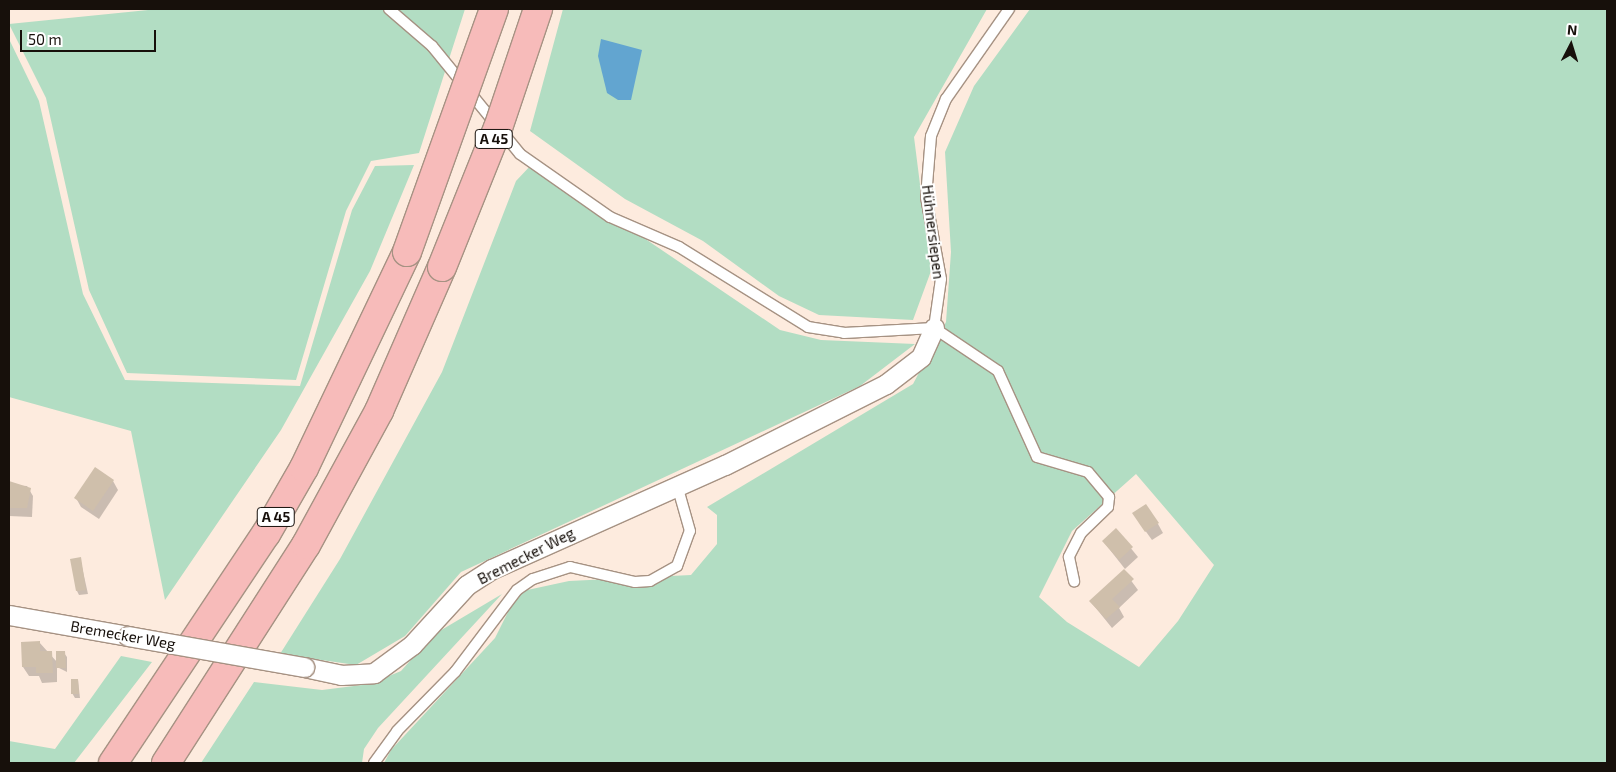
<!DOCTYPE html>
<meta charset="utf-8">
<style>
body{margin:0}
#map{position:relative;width:1616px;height:772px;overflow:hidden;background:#fdebde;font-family:"Exo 2",sans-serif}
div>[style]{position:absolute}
.green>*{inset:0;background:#b2ddc3}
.water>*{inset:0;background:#62a5d0}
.shadow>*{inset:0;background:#0003}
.building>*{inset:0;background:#cfbfab}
.roads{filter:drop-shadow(1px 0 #a69283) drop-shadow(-1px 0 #a69283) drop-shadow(0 1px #a69283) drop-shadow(0 -1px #a69283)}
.service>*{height:10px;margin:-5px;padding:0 5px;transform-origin:5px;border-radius:5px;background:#fff}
.minor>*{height:19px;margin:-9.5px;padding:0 9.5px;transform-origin:9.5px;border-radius:9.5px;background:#fff}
.motorway>*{height:28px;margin:-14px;padding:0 14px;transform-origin:14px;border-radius:14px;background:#f7bbba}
.bridges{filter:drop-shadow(1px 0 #a69283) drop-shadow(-1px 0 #a69283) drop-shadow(0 1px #a69283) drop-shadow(0 -1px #a69283)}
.minor-bridge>*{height:19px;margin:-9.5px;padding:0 9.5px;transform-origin:9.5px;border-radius:9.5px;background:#fff}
.motorway-bridge>*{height:28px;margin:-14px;padding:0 14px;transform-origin:14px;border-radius:14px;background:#f7bbba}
span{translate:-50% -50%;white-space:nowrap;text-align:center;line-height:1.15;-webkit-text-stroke:4px #fff;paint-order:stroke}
.shield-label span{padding:1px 4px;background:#fff;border:1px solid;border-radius:4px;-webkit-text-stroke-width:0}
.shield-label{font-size:14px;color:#17100b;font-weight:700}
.street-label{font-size:15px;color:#17100b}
.frame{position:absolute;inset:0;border:10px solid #17100b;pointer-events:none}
.north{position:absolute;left:1546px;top:20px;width:50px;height:50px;-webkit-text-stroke:4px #fff;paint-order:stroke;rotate:5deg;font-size:14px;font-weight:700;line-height:20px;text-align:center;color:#17100b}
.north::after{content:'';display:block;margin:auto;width:18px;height:22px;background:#17100b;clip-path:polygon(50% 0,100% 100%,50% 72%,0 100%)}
.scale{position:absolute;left:20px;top:30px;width:136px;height:22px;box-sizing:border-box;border:2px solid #17100b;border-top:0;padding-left:6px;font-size:15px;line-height:18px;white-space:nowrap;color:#17100b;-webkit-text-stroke:4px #fff;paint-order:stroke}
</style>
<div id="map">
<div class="green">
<div style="clip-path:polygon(158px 9px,465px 9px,419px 153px,371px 161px,346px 211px,296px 380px,127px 373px,89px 290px,46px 98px,9px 24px)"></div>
<div style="clip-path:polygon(563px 9px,987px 9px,914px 137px,931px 271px,913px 320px,819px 315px,779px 296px,703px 241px,625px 199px,530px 131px)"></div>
<div style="clip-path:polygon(evenodd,1030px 9px,1607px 9px,1607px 763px,384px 763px,391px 750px,495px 638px,518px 592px,569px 581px,691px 575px,717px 544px,717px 515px,707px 507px,913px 384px,946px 322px,951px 252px,945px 152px,974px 86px,1030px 9px,1136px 474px,1214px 565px,1178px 621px,1139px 667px,1067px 622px,1039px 597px,1072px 531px,1136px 474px)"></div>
<div style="clip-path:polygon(9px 39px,39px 101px,83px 294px,125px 380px,300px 386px,352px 210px,375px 166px,414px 165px,370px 271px,281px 430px,165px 600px,131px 431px,9px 397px)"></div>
<div style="clip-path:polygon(533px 163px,780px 330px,821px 340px,915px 344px,860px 386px,461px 572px,405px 636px,356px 665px,280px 654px,340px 559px,442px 372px,516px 181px)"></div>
<div style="clip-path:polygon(502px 594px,378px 728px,364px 749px,362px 763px,201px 763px,254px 682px,322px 690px,370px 684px,401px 671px,433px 635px)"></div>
<div style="clip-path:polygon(121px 656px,152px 662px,74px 763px,9px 763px,9px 741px,55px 749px)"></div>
</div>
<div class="water">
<div style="clip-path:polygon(601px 39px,642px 50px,631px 100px,618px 100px,607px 93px,598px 56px)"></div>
</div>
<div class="shadow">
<div style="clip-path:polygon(113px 481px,118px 490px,99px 519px,81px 507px,76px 498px)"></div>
<div style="clip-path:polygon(9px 485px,27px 486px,33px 496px,32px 517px,9px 516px)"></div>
<div style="clip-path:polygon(1139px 522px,1158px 524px,1163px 533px,1152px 540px)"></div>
<div style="clip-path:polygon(1116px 530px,1138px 557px,1125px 569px,1103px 541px)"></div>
<div style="clip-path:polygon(80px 558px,88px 594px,79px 595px,77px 591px)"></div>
<div style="clip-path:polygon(1124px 571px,1138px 590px,1119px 608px,1124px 617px,1112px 628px,1091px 602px)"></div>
<div style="clip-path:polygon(39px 642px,57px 662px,64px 653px,67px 657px,67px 672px,57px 667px,57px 682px,42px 683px,39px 676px,29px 676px,23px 667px)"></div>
<div style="clip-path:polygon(78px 680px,80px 698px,75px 698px,72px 693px)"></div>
</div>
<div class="building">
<div style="clip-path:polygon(95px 467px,114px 480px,93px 511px,74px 498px)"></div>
<div style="clip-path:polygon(9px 481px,31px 488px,27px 508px,9px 508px)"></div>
<div style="clip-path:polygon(1146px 504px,1159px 523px,1145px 532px,1132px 513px)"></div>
<div style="clip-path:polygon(1116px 528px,1133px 547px,1119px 560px,1102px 541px)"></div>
<div style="clip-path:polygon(81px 557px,86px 590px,76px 591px,70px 559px)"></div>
<div style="clip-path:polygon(1124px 569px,1134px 579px,1112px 599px,1120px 607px,1106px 619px,1089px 601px)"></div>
<div style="clip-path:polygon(40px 641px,40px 651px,52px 651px,53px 673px,36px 673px,36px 667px,22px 667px,21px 642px)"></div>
<div style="clip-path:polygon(56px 651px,65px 651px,66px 668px,56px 668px)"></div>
<div style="clip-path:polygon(71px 679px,78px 679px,79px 694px,71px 694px)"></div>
</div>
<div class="roads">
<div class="service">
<div style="left:389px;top:9px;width:57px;rotate:40.7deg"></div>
<div style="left:432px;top:46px;width:139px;rotate:50.8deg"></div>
<div style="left:520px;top:154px;width:110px;rotate:35deg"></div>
<div style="left:610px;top:217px;width:75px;rotate:23.5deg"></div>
<div style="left:679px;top:247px;width:152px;rotate:31.8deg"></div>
<div style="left:808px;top:327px;width:36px;rotate:9deg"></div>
<div style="left:844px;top:333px;width:90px;rotate:-3.2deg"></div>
<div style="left:934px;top:328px;width:77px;rotate:33.9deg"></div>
<div style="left:998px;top:371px;width:94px;rotate:65.6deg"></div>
<div style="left:1037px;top:457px;width:53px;rotate:16.4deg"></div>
<div style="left:1088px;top:472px;width:33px;rotate:50deg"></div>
<div style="left:1109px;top:497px;width:10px;rotate:96deg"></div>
<div style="left:1108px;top:507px;width:37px;rotate:136deg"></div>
<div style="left:1081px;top:533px;width:27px;rotate:117deg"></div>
<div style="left:1069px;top:557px;width:25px;rotate:78deg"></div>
<div style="left:934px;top:328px;width:49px;rotate:-81.9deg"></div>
<div style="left:941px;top:279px;width:83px;rotate:-100.4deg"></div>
<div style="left:926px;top:197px;width:61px;rotate:-85.3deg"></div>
<div style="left:931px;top:136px;width:40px;rotate:-68deg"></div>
<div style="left:946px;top:99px;width:110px;rotate:-55deg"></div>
<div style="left:374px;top:763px;width:39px;rotate:-54deg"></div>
<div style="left:397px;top:731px;width:83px;rotate:-45.5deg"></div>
<div style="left:455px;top:672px;width:103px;rotate:-52.9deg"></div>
<div style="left:517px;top:590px;width:19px;rotate:-35deg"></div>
<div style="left:533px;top:579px;width:39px;rotate:-18deg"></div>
<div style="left:570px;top:567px;width:67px;rotate:13deg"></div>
<div style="left:635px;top:582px;width:15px;rotate:-4deg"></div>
<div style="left:650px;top:581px;width:31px;rotate:-29deg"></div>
<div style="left:677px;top:566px;width:37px;rotate:-70deg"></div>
<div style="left:690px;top:531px;width:48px;rotate:-105.8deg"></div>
</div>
<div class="minor">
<div style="left:9px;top:615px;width:121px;rotate:10deg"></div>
<div style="left:304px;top:667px;width:38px;rotate:12deg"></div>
<div style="left:341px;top:675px;width:33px;rotate:-3deg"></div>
<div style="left:374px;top:673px;width:47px;rotate:-36.4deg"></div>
<div style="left:412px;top:645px;width:81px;rotate:-47.5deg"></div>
<div style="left:467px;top:585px;width:30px;rotate:-33deg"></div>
<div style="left:492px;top:569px;width:255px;rotate:-24.1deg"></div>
<div style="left:725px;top:465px;width:180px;rotate:-26.7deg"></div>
<div style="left:886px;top:384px;width:44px;rotate:-37.6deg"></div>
<div style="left:921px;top:357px;width:32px;rotate:-66deg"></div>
</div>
<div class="motorway">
<div style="left:113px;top:763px;width:275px;rotate:-56.3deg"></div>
<div style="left:266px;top:534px;width:76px;rotate:-60.1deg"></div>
<div style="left:304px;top:468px;width:239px;rotate:-64.5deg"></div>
<div style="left:166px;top:763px;width:259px;rotate:-57.3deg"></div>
<div style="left:306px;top:545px;width:153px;rotate:-61.4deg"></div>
<div style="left:379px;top:411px;width:157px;rotate:-66.4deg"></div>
</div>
</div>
<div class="bridges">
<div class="minor-bridge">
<div style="left:128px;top:636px;width:179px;rotate:10deg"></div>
</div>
<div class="motorway-bridge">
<div style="left:407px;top:252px;width:258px;rotate:-70.3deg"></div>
<div style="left:442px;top:267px;width:150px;rotate:-68.1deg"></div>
<div style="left:498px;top:128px;width:126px;rotate:-71.4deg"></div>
</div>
</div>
<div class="shield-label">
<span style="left:494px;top:139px">A 45</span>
<span style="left:276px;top:517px">A 45</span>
</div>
<div class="street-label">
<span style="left:933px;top:232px;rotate:83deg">Hühnersiepen</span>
<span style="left:526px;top:556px;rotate:-27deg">Bremecker Weg</span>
<span style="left:123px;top:635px;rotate:10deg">Bremecker Weg</span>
</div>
<div class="frame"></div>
<div class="north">N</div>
<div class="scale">50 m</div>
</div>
